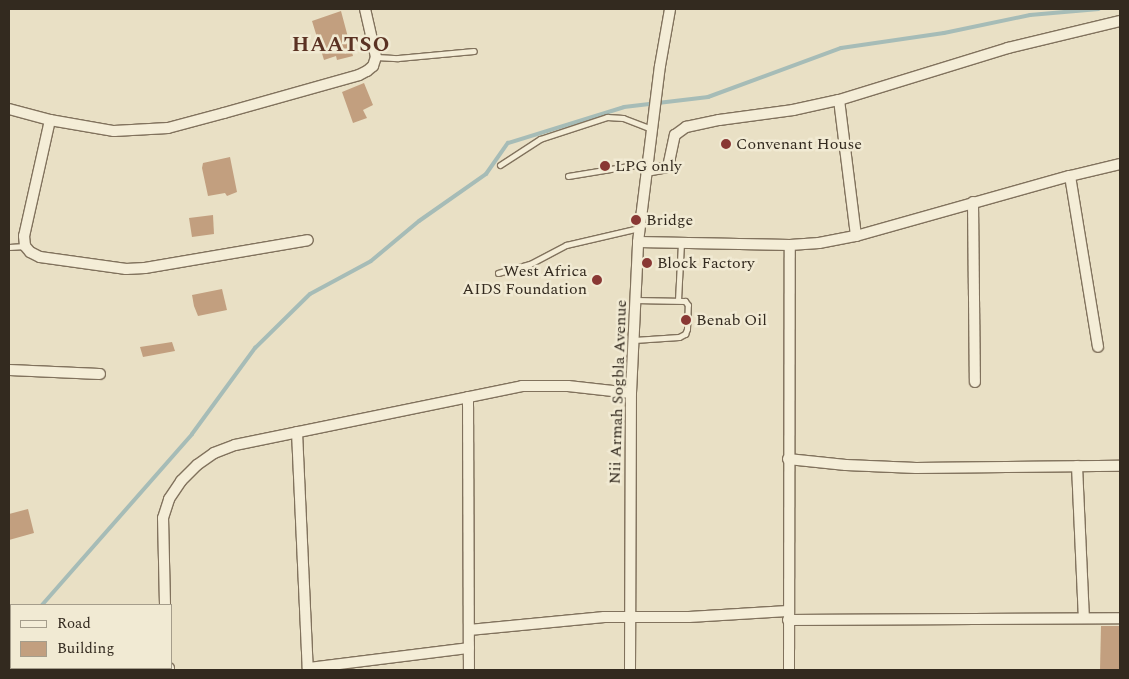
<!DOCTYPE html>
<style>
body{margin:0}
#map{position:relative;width:1129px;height:679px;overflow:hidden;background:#e9e0c5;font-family:Spectral,serif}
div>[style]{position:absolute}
.stream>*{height:4px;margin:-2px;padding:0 2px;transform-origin:2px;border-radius:2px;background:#a6bcb7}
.building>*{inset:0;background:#c29f7f}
.roads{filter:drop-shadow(1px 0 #81725d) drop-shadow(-1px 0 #81725d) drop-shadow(0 1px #81725d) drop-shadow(0 -1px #81725d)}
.service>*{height:5px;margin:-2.5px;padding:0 2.5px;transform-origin:2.5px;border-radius:2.5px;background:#f4edd7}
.minor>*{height:10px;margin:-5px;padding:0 5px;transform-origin:5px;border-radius:5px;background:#f4edd7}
.dots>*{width:14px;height:14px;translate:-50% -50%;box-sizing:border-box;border:2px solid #f1ead3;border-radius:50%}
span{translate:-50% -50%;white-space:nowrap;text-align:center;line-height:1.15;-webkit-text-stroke:5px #f1ead3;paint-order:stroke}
.poi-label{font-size:16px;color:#332a1f}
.left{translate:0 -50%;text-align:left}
.right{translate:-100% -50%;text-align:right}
.street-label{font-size:16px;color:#332a1f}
.district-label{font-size:21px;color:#5b3223;font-weight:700;letter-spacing:1px}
.frame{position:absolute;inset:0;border:10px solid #332a1f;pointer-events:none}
.legend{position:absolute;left:10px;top:604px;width:162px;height:65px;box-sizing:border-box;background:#f1ead3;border:1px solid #a59d8b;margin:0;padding:6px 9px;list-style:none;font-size:15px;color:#332a1f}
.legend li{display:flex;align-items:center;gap:10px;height:25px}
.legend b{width:25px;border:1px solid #a59d8b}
</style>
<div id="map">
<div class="stream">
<div style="left:42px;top:605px;width:227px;rotate:-48.7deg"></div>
<div style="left:192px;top:434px;width:107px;rotate:-53.8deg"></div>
<div style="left:255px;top:348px;width:77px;rotate:-44.5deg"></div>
<div style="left:310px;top:294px;width:69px;rotate:-28.4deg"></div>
<div style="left:371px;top:261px;width:62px;rotate:-39.8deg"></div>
<div style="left:419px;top:221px;width:82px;rotate:-35deg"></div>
<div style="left:486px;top:174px;width:38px;rotate:-55deg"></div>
<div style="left:508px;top:143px;width:121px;rotate:-17.2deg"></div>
<div style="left:624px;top:107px;width:85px;rotate:-6.8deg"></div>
<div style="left:708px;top:97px;width:142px;rotate:-20.2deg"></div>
<div style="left:841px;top:48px;width:104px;rotate:-8.3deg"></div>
<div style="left:944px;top:33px;width:88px;rotate:-11.8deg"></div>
<div style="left:1030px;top:15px;width:69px;rotate:-5deg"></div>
<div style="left:9px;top:641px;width:4px;rotate:-56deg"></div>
</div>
<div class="building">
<div style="clip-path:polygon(341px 11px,353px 56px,337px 60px,336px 56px,324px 60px,312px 21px)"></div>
<div style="clip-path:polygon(364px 83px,373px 105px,363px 110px,367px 118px,353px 123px,342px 92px)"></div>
<div style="clip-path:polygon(230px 157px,237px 192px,227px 196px,225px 193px,208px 196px,202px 168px,203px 163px)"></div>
<div style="clip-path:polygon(213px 215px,214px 234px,192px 237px,189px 218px)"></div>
<div style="clip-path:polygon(222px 289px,227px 310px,198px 316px,194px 306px,192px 295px)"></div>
<div style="clip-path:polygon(172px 342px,175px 351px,143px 357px,140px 347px)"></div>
<div style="clip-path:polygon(28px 509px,34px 533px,9px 540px,9px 514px)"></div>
<div style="clip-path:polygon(1101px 626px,1120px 626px,1120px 670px,1100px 670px)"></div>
</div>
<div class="roads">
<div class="service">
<div style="left:376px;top:57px;width:22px;rotate:3deg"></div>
<div style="left:398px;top:58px;width:76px;rotate:-5.3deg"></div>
<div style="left:500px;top:165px;width:48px;rotate:-33deg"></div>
<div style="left:540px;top:139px;width:71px;rotate:-18.2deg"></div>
<div style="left:607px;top:117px;width:16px;rotate:4deg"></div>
<div style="left:623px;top:118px;width:31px;rotate:21deg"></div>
<div style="left:568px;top:176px;width:80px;rotate:-9.3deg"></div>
<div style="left:9px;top:247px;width:16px;rotate:-4deg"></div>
<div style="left:498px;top:273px;width:33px;rotate:-16deg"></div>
<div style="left:530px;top:264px;width:41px;rotate:-27.8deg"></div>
<div style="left:566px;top:245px;width:75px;rotate:-13.1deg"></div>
<div style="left:678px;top:300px;width:57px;rotate:-87deg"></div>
<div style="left:634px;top:340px;width:45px;rotate:-3.8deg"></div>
<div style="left:679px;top:337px;width:7px;rotate:-27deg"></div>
<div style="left:685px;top:334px;width:5px;rotate:-68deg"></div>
<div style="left:687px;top:329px;width:24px;rotate:-88deg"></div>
<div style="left:688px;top:305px;width:5px;rotate:-127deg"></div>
<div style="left:685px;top:301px;width:50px;rotate:-178.9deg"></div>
</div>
<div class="minor">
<div style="left:9px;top:109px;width:42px;rotate:15deg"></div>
<div style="left:50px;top:120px;width:65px;rotate:9.8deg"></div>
<div style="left:114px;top:131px;width:54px;rotate:-3.2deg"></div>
<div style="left:168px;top:128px;width:58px;rotate:-15deg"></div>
<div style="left:224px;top:113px;width:140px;rotate:-15.7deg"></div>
<div style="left:359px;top:75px;width:9px;rotate:-27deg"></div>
<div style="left:367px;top:71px;width:8px;rotate:-40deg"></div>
<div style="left:373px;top:66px;width:9px;rotate:-72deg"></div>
<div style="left:376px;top:57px;width:49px;rotate:-102.9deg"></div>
<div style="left:50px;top:120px;width:119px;rotate:102.6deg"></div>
<div style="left:24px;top:236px;width:10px;rotate:84deg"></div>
<div style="left:25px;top:246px;width:8px;rotate:50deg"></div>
<div style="left:30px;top:252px;width:11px;rotate:27deg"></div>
<div style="left:40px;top:257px;width:87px;rotate:7.9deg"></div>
<div style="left:126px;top:269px;width:19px;rotate:-3deg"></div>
<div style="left:145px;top:268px;width:165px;rotate:-9.7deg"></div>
<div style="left:646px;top:171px;width:22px;rotate:-10deg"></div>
<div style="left:668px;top:167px;width:33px;rotate:-78deg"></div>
<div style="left:675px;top:135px;width:14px;rotate:-36deg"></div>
<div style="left:686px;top:127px;width:34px;rotate:-12deg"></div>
<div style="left:719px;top:120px;width:75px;rotate:-7.7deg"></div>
<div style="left:793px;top:110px;width:47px;rotate:-12.3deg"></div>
<div style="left:1070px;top:176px;width:173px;rotate:80.7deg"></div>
<div style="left:973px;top:202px;width:180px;rotate:89.4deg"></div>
<div style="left:856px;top:236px;width:137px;rotate:-97.1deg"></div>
<div style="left:839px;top:100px;width:177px;rotate:-17.1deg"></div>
<div style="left:1008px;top:48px;width:115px;rotate:-13.6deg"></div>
<div style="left:638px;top:242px;width:152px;rotate:1.1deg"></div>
<div style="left:790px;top:245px;width:29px;rotate:-4deg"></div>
<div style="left:819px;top:243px;width:38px;rotate:-11deg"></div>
<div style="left:856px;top:236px;width:222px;rotate:-15.7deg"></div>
<div style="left:1070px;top:176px;width:51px;rotate:-13.5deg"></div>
<div style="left:9px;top:370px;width:91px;rotate:2.5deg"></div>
<div style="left:468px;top:397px;width:273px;rotate:89.8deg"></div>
<div style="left:297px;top:432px;width:238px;rotate:87.4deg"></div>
<div style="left:788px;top:459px;width:58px;rotate:5.9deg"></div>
<div style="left:846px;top:465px;width:70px;rotate:2.5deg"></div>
<div style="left:916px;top:468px;width:204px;rotate:-0.6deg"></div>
<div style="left:1077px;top:466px;width:152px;rotate:87.4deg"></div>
<div style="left:165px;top:605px;width:87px;rotate:-91.3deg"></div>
<div style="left:163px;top:518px;width:20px;rotate:-72deg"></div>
<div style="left:169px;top:499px;width:22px;rotate:-56deg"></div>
<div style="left:181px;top:481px;width:23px;rotate:-45deg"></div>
<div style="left:197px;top:465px;width:21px;rotate:-35deg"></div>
<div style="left:214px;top:453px;width:22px;rotate:-21deg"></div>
<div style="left:235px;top:445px;width:293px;rotate:-11.6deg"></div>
<div style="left:522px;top:386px;width:46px"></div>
<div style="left:568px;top:386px;width:63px;rotate:6.3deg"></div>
<div style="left:788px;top:620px;width:332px;rotate:-0.3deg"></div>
<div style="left:469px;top:630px;width:136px;rotate:-5.5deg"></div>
<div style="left:604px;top:617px;width:85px"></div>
<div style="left:689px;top:617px;width:99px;rotate:-3.5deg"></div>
<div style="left:169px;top:668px;width:2px;rotate:90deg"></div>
<div style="left:308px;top:668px;width:162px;rotate:-7.1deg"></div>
<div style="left:630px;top:670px;width:277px;rotate:-89.8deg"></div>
<div style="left:631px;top:393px;width:151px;rotate:-87.3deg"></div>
<div style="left:638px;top:242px;width:177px;rotate:-82.9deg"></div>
<div style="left:660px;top:66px;width:58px;rotate:-80deg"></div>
<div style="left:789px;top:670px;width:425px;rotate:-89.9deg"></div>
</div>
</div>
<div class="dots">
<div style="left:726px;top:144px;background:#893834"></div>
<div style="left:605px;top:166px;background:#893834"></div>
<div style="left:636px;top:220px;background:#893834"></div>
<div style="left:647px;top:263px;background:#893834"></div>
<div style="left:597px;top:280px;background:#893834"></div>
<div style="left:686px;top:320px;background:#893834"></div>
</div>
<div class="poi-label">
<span class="left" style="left:736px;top:144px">Convenant House</span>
<span class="left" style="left:615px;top:166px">LPG only</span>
<span class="left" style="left:646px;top:220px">Bridge</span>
<span class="left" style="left:657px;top:263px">Block Factory</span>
<span class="right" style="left:587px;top:280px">West Africa<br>AIDS Foundation</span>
<span class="left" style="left:696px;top:320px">Benab Oil</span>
</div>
<div class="street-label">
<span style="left:618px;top:392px;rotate:-88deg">Nii Armah Sogbla Avenue</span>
</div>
<div class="district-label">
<span style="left:341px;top:45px">HAATSO</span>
</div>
<div class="frame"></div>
<ul class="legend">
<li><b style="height:6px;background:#f4edd7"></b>Road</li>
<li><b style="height:14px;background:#c29f7f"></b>Building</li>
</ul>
</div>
